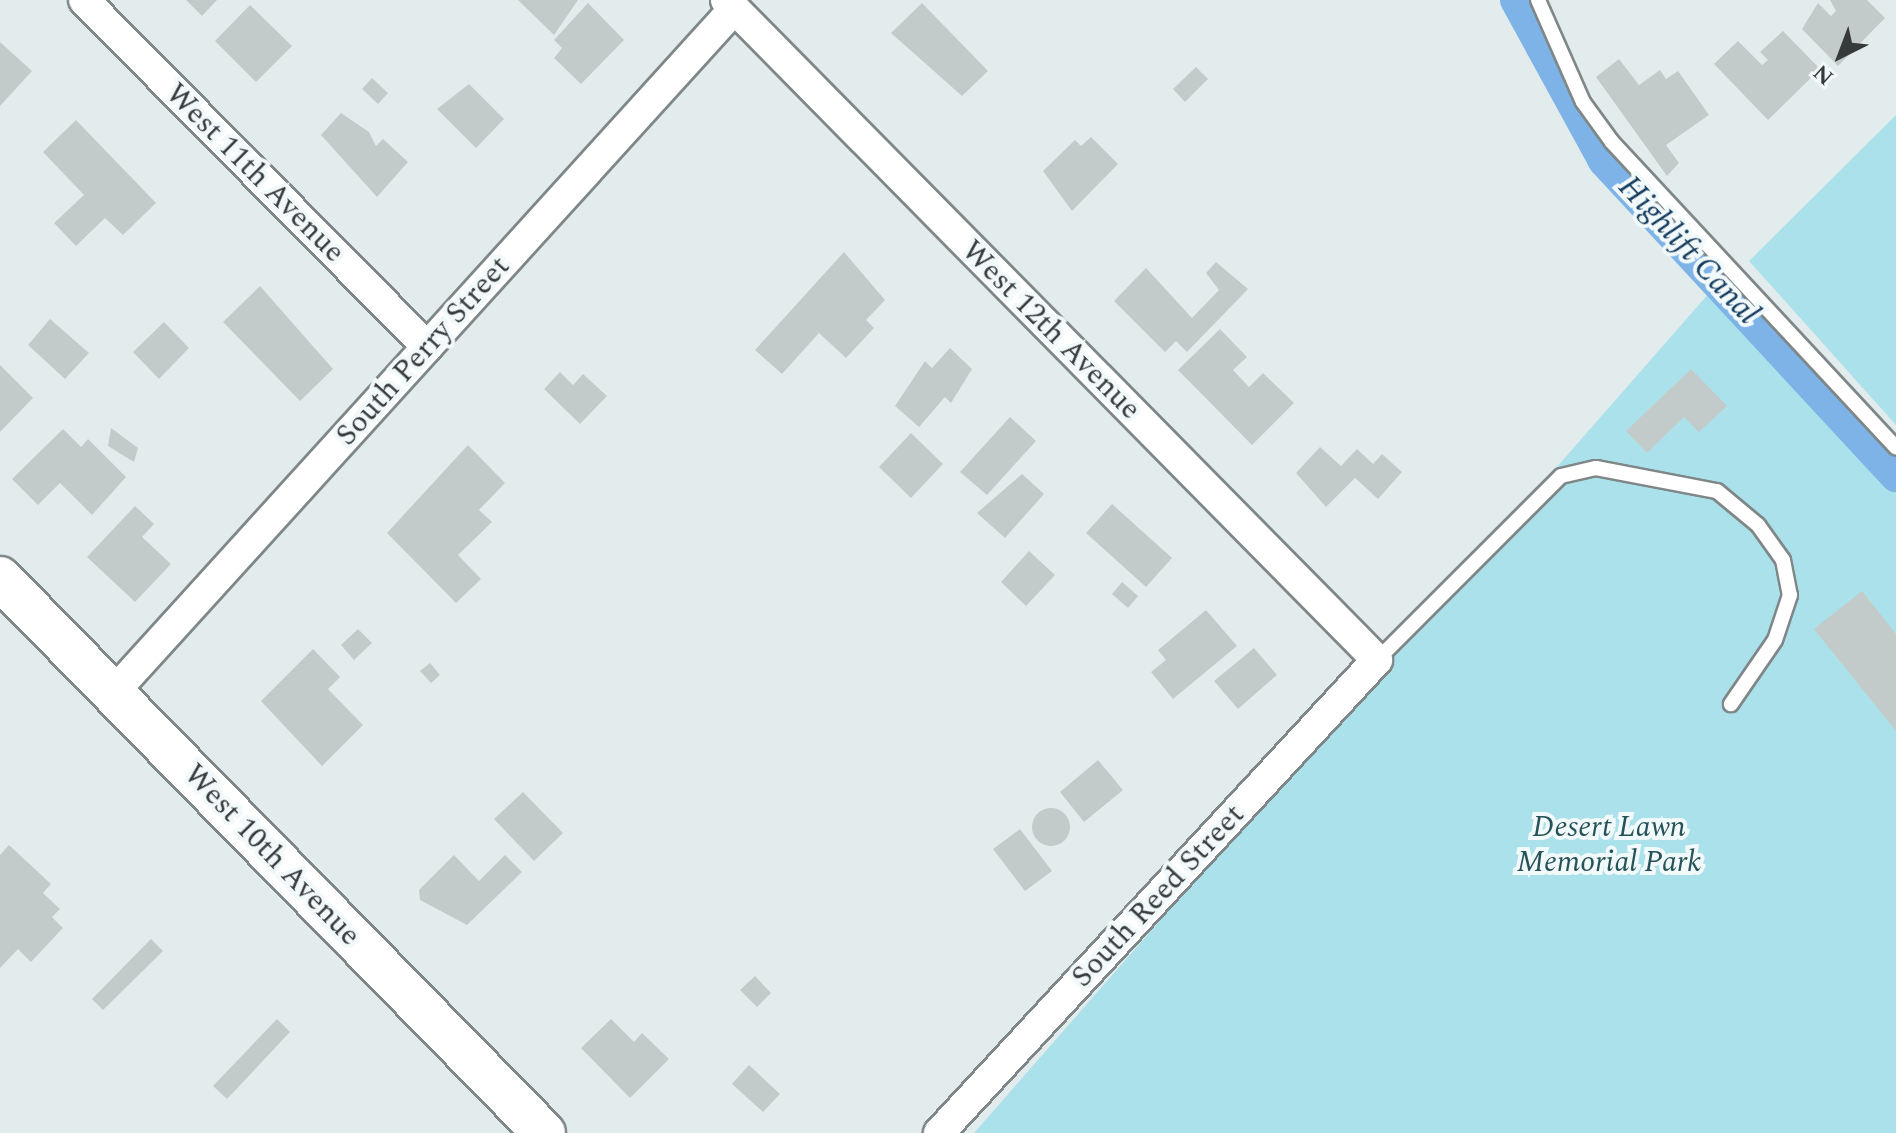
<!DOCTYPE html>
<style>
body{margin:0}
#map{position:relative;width:1896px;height:1133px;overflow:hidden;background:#e3eced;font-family:Spectral,serif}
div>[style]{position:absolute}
.green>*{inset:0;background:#abe1ea}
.canal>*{height:32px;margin:-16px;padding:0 16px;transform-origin:16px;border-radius:16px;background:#7eb3e7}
.building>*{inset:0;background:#c3cbca}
.round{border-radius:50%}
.roads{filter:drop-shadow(2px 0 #7f8788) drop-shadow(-2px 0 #7f8788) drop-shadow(0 2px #7f8788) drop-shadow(0 -2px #7f8788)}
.lane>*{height:14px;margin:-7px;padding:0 7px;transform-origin:7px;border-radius:7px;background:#fff}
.street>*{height:30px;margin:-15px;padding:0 15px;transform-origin:15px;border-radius:15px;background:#fff}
.secondary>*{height:42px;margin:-21px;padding:0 21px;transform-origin:21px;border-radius:21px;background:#fff}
span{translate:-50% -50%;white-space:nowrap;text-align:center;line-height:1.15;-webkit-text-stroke:8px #f1f9fa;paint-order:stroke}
.street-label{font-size:30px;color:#363a3a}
.park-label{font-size:30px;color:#265259;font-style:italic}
.water-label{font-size:32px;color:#153c5e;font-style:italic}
.north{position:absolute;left:1800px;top:16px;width:80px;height:80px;-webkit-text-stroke:6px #f1f9fa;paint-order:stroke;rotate:222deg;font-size:22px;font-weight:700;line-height:32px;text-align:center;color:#363a3a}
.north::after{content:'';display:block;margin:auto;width:28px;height:36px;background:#363a3a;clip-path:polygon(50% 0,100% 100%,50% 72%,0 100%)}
</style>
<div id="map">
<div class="green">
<div style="clip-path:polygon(1896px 115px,1896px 425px,1749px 261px)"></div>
<div style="clip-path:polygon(1717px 284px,1896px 494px,1896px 1133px,974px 1133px)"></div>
</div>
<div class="canal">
<div style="left:1516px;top:0;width:183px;rotate:61.3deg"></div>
<div style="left:1604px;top:161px;width:430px;rotate:47.2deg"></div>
</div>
<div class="building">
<div style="clip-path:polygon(186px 0,217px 0,202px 16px)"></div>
<div style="clip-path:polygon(518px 0,578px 0,554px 35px)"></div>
<div style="clip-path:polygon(1830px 0,1867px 0,1885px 18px,1838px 66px,1802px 29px,1818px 3px,1831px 16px,1836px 11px)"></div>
<div style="clip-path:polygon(588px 3px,624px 40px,581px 84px,554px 58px,562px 48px,554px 40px)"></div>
<div style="clip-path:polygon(922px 3px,988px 71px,962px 96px,891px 33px)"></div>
<div style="clip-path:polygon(250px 5px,292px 46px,256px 82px,215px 41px)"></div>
<div style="clip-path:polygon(1783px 31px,1820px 69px,1768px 120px,1714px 64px,1738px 41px,1762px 65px,1768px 60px,1760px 52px)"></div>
<div style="clip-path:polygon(0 42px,32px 71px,0 106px)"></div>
<div style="clip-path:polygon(1619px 59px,1639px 85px,1660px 70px,1666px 79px,1678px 71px,1709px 115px,1666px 145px,1679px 163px,1667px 176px,1596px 77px)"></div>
<div style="clip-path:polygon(1196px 67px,1208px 79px,1185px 102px,1173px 89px)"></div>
<div style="clip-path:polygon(372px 78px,388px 93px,378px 104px,362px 89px)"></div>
<div style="clip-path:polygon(469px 84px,504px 119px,476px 148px,437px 109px)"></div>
<div style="clip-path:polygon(341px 113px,369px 132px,376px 146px,383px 139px,408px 162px,377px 197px,321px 135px)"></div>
<div style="clip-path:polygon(76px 120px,156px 203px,123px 235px,105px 218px,76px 246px,54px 223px,84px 195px,43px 152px)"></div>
<div style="clip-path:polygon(1091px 137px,1118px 164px,1072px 211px,1043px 171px,1075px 140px,1081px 146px)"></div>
<div style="clip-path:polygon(844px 252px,885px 300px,866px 320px,874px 328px,846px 358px,819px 333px,782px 374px,755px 350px)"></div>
<div style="clip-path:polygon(1216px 262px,1248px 289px,1187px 352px,1176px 341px,1165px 352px,1114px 301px,1146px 268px,1192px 318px,1219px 290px,1206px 273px)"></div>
<div style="clip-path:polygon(260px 286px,333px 369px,300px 401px,223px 322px)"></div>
<div style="clip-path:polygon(50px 319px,89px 353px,65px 379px,28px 345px)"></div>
<div style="clip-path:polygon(164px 322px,189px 348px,159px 379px,133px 352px)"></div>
<div style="clip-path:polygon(1220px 329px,1247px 357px,1233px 370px,1249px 387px,1263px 373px,1294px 403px,1252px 445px,1178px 370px)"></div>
<div style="clip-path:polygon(950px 348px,972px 369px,951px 403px,945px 397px,919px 427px,895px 406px,925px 361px,932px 368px)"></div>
<div style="clip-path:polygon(0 365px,33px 398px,0 432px)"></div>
<div style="clip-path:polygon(1691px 369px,1727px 406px,1699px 432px,1684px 417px,1647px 453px,1626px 431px)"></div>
<div style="clip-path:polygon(560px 372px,573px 385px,583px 374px,607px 396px,580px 424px,544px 389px)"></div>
<div style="clip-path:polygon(1010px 417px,1036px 441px,987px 495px,960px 472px)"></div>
<div style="clip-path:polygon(111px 428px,138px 448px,134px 462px,108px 446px)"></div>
<div style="clip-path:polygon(63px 429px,81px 447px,88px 439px,126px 477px,92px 515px,60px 483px,38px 505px,12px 479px)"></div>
<div style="clip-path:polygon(911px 433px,943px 464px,911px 498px,879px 467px)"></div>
<div style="clip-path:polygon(468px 445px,505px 483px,479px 510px,492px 522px,458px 555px,481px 579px,456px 603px,387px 533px)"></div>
<div style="clip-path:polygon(1320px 447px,1341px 466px,1357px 449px,1373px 464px,1382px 454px,1402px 472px,1378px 499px,1355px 478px,1326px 507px,1296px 473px)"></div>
<div style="clip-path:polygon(1022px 474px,1044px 494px,1005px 538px,977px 513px)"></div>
<div style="clip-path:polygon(1112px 504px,1172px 558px,1146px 587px,1086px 533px)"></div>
<div style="clip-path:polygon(135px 506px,154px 524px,142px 537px,171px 564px,135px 602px,87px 557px)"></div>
<div style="clip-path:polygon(1029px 551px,1055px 575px,1026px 606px,1001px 582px)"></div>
<div style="clip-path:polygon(1122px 582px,1138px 596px,1128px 608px,1112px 594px)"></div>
<div style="clip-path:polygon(1862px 591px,1896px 634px,1896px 731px,1814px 629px)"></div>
<div style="clip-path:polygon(1206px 610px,1237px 646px,1173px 699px,1151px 672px,1166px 660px,1158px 650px)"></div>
<div style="clip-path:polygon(358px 629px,372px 643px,354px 660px,341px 645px)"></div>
<div style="clip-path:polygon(1254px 648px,1277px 675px,1238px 709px,1214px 681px)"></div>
<div style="clip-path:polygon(313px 649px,340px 677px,328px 689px,363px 725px,322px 766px,261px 701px)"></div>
<div style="clip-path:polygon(430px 663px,440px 675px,431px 683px,420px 671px)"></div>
<div style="clip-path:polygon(1098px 760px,1123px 790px,1084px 822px,1060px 792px)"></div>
<div style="clip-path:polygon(523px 792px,563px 833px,534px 861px,494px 819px)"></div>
<div class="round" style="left:1032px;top:808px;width:38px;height:38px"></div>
<div style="clip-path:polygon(1020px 829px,1052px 871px,1025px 891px,993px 849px)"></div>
<div style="clip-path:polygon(9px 845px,51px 884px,43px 893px,60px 909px,52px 917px,63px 928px,31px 962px,18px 949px,0 968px,0 855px)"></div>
<div style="clip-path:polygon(454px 855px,479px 881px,505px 855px,522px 872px,467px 925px,420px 900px,419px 890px)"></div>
<div style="clip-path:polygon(151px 939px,163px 951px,103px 1010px,92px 999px)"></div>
<div style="clip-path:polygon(755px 976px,771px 993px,757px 1007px,740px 990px)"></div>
<div style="clip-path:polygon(277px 1019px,290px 1032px,227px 1099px,213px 1086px)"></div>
<div style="clip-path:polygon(611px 1019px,634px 1042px,642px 1033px,669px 1059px,630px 1098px,581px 1048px)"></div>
<div style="clip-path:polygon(749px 1065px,780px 1094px,763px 1112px,732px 1084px)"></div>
</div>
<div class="roads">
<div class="lane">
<div style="left:1538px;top:0;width:111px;rotate:66.2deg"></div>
<div style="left:1583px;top:102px;width:49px;rotate:54.1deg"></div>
<div style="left:1612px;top:142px;width:417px;rotate:47.1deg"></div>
<div style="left:1377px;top:660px;width:260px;rotate:-45deg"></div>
<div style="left:1561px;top:476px;width:36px;rotate:-13deg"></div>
<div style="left:1596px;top:468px;width:123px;rotate:10.8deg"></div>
<div style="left:1717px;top:491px;width:53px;rotate:39.7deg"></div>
<div style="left:1758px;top:525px;width:43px;rotate:54.5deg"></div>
<div style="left:1783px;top:560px;width:36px;rotate:79deg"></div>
<div style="left:1790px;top:595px;width:47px;rotate:108.4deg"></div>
<div style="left:1775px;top:640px;width:78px;rotate:124.5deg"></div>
</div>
<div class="street">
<div style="left:84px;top:0;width:488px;rotate:45.3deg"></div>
<div style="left:726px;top:0;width:927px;rotate:45.39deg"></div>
<div style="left:1377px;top:660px;width:645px;rotate:132.8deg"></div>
<div style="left:113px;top:693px;width:924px;rotate:-47.76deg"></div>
</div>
<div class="secondary">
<div style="left:0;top:578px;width:777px;rotate:45.57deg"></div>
</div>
</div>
<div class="street-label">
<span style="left:255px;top:173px;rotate:45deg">West 11th Avenue</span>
<span style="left:1051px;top:330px;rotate:45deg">West 12th Avenue</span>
<span style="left:423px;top:351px;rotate:-48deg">South Perry Street</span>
<span style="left:272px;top:855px;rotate:46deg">West 10th Avenue</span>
<span style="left:1158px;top:896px;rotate:-47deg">South Reed Street</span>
</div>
<div class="park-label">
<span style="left:1609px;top:844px">Desert Lawn<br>Memorial Park</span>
</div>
<div class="water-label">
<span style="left:1688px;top:251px;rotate:47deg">Highlift Canal</span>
</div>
<div class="north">N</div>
</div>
